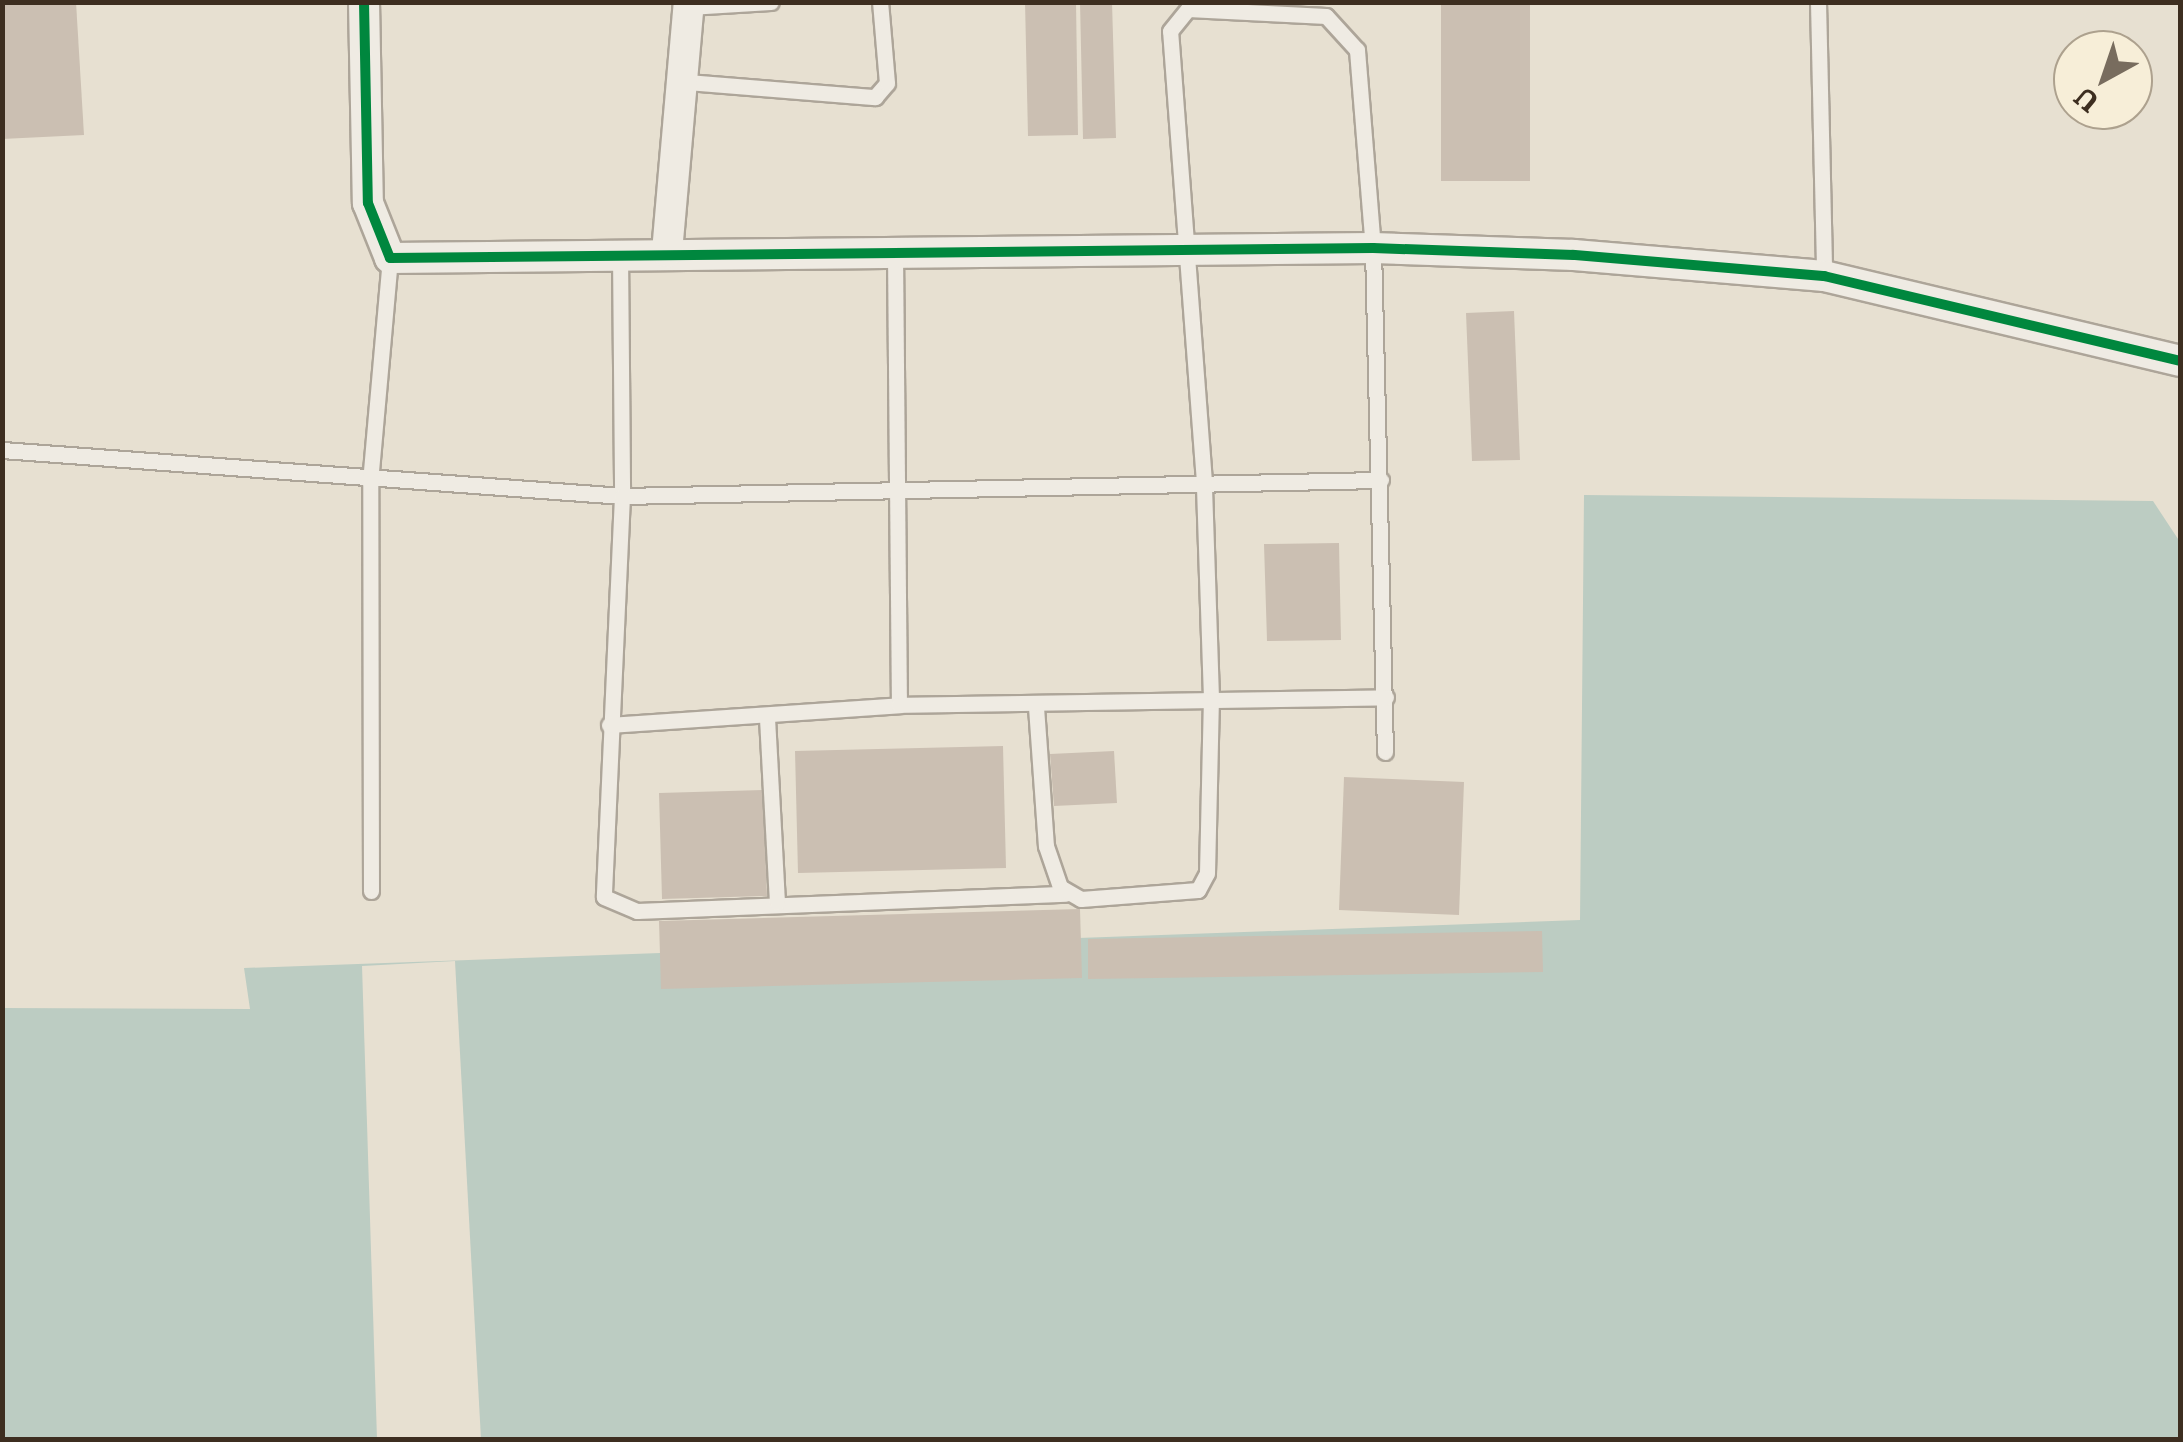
<!DOCTYPE html>
<style>
body{margin:0}
#map{position:relative;width:2183px;height:1442px;overflow:hidden;background:#e7e0d1;font-family:Literata,serif}
div>[style]{position:absolute}
.water>*{inset:0;background:#bcccc2}
.pier>*{inset:0;background:#e7e0d1}
.building>*{inset:0;background:#cbbfb2}
.roads{filter:drop-shadow(2px 0 #ada599) drop-shadow(-2px 0 #ada599) drop-shadow(0 2px #ada599) drop-shadow(0 -2px #ada599)}
.lane>*{height:15px;margin:-7.5px;padding:0 7.5px;transform-origin:7.5px;border-radius:7.5px;background:#efebe3}
.street>*{height:30px;margin:-15px;padding:0 15px;transform-origin:15px;border-radius:15px;background:#efebe3}
.cycleway>*{height:10px;margin:-5px;padding:0 5px;transform-origin:5px;border-radius:5px;background:#00873e}
span{translate:-50% -50%;white-space:nowrap;text-align:center;line-height:1.15;-webkit-text-stroke:10px #f7eed8;paint-order:stroke}
.frame{position:absolute;inset:0;border:5px solid #3d2e20;pointer-events:none}
.north{position:absolute;left:2053px;top:30px;width:100px;height:100px;box-sizing:border-box;background:#f7eed8;border:2px solid #ada18e;border-radius:50%;rotate:220deg;font-size:28px;font-weight:700;line-height:40px;text-align:center;color:#3d2e20}
.north::after{content:'';display:block;margin:auto;width:35px;height:45px;background:#786c5e;clip-path:polygon(50% 0,100% 100%,50% 72%,0 100%)}
</style>
<div id="map">
<div class="water">
<div style="clip-path:polygon(1584px 495px,2153px 501px,2180px 542px,2180px 1439px,3px 1440px,3px 1008px,250px 1009px,244px 968px,1580px 920px)"></div>
</div>
<div class="pier">
<div style="clip-path:polygon(455px 961px,481px 1439px,377px 1439px,362px 966px)"></div>
</div>
<div class="building">
<div style="clip-path:polygon(2px 2px,76px 2px,84px 135px,2px 139px)"></div>
<div style="clip-path:polygon(1025px 2px,1076px 2px,1078px 135px,1028px 136px)"></div>
<div style="clip-path:polygon(1080px 2px,1112px 2px,1116px 138px,1083px 139px)"></div>
<div style="clip-path:polygon(1441px 2px,1530px 2px,1530px 181px,1441px 181px)"></div>
<div style="clip-path:polygon(1514px 311px,1520px 460px,1472px 461px,1466px 313px)"></div>
<div style="clip-path:polygon(1339px 543px,1341px 640px,1267px 641px,1264px 544px)"></div>
<div style="clip-path:polygon(1003px 746px,1006px 868px,798px 873px,795px 751px)"></div>
<div style="clip-path:polygon(1114px 751px,1117px 803px,1054px 806px,1050px 754px)"></div>
<div style="clip-path:polygon(1344px 777px,1464px 782px,1459px 915px,1339px 910px)"></div>
<div style="clip-path:polygon(763px 790px,767px 896px,662px 899px,659px 793px)"></div>
<div style="clip-path:polygon(1080px 909px,1082px 978px,661px 989px,659px 921px)"></div>
<div style="clip-path:polygon(1542px 931px,1543px 972px,1088px 979px,1088px 939px)"></div>
</div>
<div class="roads">
<div class="lane">
<div style="left:1818px;top:2px;width:274px;rotate:88.7deg"></div>
<div style="left:688px;top:7px;width:83px;rotate:-3.4deg"></div>
<div style="left:687px;top:82px;width:189px;rotate:4.6deg"></div>
<div style="left:875px;top:97px;width:18px;rotate:-49deg"></div>
<div style="left:887px;top:83px;width:81px;rotate:-94.9deg"></div>
<div style="left:620px;top:252px;width:244px;rotate:89.5deg"></div>
<div style="left:622px;top:496px;width:401px;rotate:92.6deg"></div>
<div style="left:604px;top:897px;width:36px;rotate:23deg"></div>
<div style="left:637px;top:911px;width:429px;rotate:-2.3deg"></div>
<div style="left:895px;top:252px;width:453px;rotate:89.5deg"></div>
<div style="left:2px;top:450px;width:622px;rotate:4.24deg"></div>
<div style="left:622px;top:496px;width:759px;rotate:-1.21deg"></div>
<div style="left:1036px;top:707px;width:139px;rotate:85.9deg"></div>
<div style="left:1046px;top:846px;width:43px;rotate:71.1deg"></div>
<div style="left:1060px;top:887px;width:24px;rotate:30deg"></div>
<div style="left:1081px;top:899px;width:117px;rotate:-4.4deg"></div>
<div style="left:1198px;top:890px;width:19px;rotate:-62deg"></div>
<div style="left:1207px;top:873px;width:175px;rotate:-88.7deg"></div>
<div style="left:1211px;top:698px;width:216px;rotate:-91.9deg"></div>
<div style="left:1204px;top:482px;width:452px;rotate:-94.3deg"></div>
<div style="left:1170px;top:31px;width:28px;rotate:-51deg"></div>
<div style="left:1188px;top:9px;width:138px;rotate:2.9deg"></div>
<div style="left:1326px;top:16px;width:46px;rotate:47.6deg"></div>
<div style="left:1357px;top:50px;width:199px;rotate:85.4deg"></div>
<div style="left:1373px;top:248px;width:504px;rotate:88.64deg"></div>
<div style="left:767px;top:718px;width:185px;rotate:86.9deg"></div>
<div style="left:609px;top:725px;width:291px;rotate:-3.9deg"></div>
<div style="left:899px;top:705px;width:487px;rotate:-0.9deg"></div>
<div style="left:371px;top:891px;width:409px;rotate:-90.1deg"></div>
<div style="left:370px;top:482px;width:225px;rotate:-84.9deg"></div>
</div>
<div class="street">
<div style="left:364px;top:2px;width:201px;rotate:88.9deg"></div>
<div style="left:368px;top:203px;width:59px;rotate:68.2deg"></div>
<div style="left:390px;top:258px;width:983px;rotate:-0.58deg"></div>
<div style="left:1373px;top:248px;width:201px;rotate:2deg"></div>
<div style="left:1574px;top:255px;width:251px;rotate:4.8deg"></div>
<div style="left:1824px;top:276px;width:366px;rotate:13.4deg"></div>
<div style="left:667px;top:252px;width:251px;rotate:-85deg"></div>
</div>
</div>
<div class="cycleway">
<div style="left:364px;top:2px;width:201px;rotate:88.9deg"></div>
<div style="left:368px;top:203px;width:59px;rotate:68.2deg"></div>
<div style="left:390px;top:258px;width:983px;rotate:-0.58deg"></div>
<div style="left:1373px;top:248px;width:201px;rotate:2deg"></div>
<div style="left:1574px;top:255px;width:251px;rotate:4.8deg"></div>
<div style="left:1824px;top:276px;width:366px;rotate:13.4deg"></div>
</div>
<div class="frame"></div>
<div class="north">U</div>
</div>
